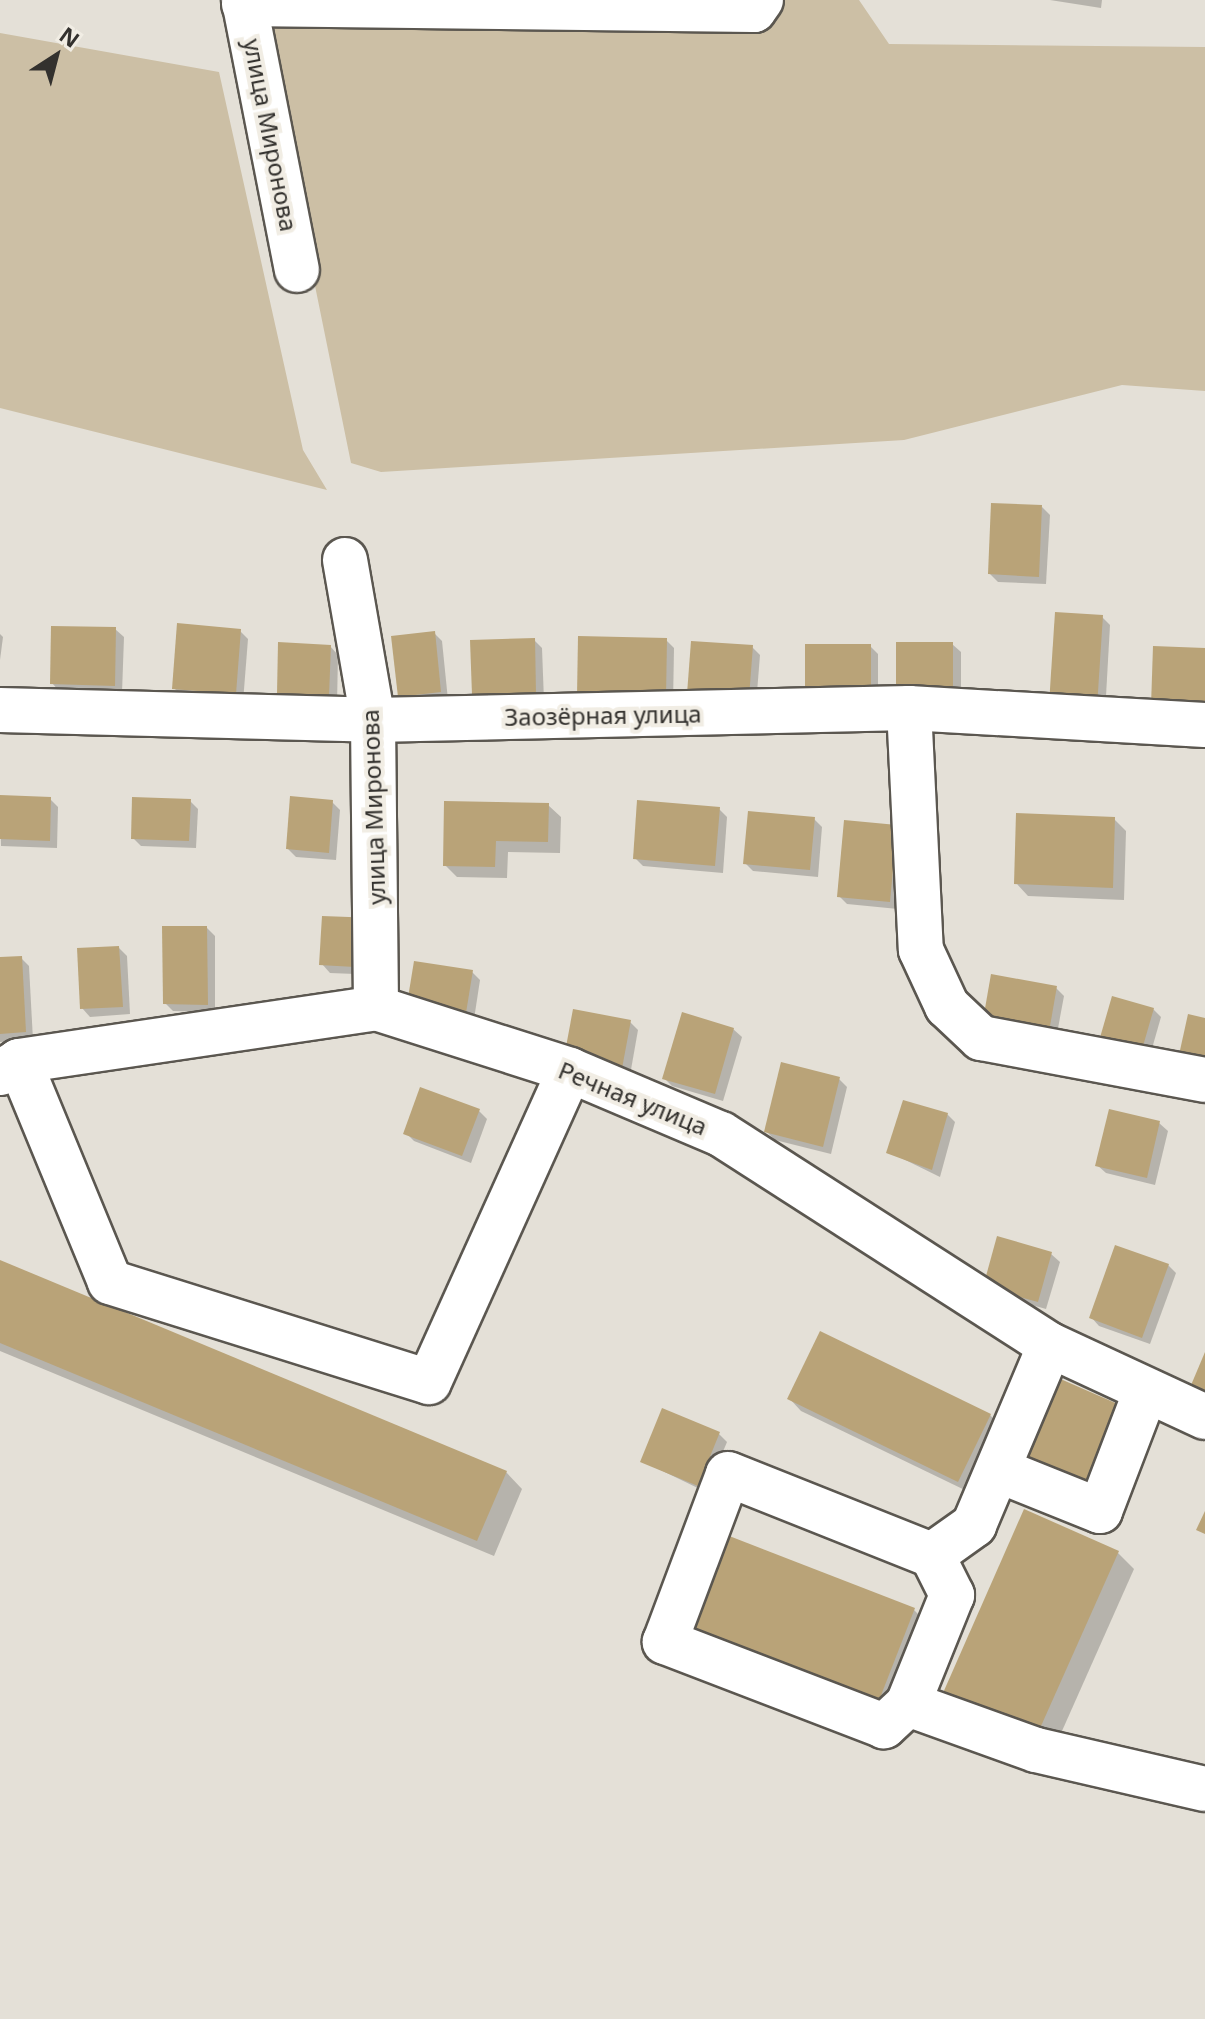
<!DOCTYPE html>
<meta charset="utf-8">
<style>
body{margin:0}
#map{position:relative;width:1205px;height:2019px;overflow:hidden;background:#e4e0d7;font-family:"Noto Sans",sans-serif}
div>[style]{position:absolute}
.green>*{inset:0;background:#ccbfa5}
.shadow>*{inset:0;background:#0003}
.building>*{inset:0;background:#b9a378}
.roads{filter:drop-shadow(2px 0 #5b5750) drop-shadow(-2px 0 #5b5750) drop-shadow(0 2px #5b5750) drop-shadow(0 -2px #5b5750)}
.minor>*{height:44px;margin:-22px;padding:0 22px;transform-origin:22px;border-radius:22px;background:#fff}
span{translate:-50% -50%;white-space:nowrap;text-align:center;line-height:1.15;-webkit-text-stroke:8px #f1ede4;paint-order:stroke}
.street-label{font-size:24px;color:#33312e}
.north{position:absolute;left:16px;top:16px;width:80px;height:80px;-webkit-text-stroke:6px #f1ede4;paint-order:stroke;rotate:36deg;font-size:22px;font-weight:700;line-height:32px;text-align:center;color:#33312e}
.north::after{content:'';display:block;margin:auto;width:28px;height:36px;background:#33312e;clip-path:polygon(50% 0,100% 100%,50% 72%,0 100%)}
</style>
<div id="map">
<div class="green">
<div style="clip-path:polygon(576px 0,859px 0,889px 44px,1205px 47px,1205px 391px,1122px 385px,904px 440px,381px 472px,351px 463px,262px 25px)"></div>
<div style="clip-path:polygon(0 33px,219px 72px,303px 450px,327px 490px,0 408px)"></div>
</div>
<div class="shadow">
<div style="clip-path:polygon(1050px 0,1102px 0,1101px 8px)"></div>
<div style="clip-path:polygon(1042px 507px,1050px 515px,1046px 584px,998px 582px,990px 574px)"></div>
<div style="clip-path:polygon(1057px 614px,1102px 617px,1110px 625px,1105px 714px)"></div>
<div style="clip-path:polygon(115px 629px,124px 637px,122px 693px,60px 692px,52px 683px)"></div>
<div style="clip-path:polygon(240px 631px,248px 639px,243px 702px,182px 696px,174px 688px)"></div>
<div style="clip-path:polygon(434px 633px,442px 641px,448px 700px,408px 704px,400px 696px)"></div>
<div style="clip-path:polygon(0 634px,3px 637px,0 660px)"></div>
<div style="clip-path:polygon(534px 640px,542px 648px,544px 701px,482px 703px,474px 695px)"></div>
<div style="clip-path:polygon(666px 640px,674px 648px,673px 705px,587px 703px)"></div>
<div style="clip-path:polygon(952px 644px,961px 652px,961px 711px,906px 711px)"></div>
<div style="clip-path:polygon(330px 646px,338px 655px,337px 704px,287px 702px,279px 694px)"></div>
<div style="clip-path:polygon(870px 646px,878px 654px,878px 704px,815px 704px)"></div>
<div style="clip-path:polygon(752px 647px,760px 655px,756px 705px,698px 701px)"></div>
<div style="clip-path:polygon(0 797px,50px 799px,58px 807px,57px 848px,1px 846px)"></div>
<div style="clip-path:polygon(190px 801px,198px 809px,196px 848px,141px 846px,133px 838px)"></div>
<div style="clip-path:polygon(332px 802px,340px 810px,336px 860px,296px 857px,288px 849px)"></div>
<div style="clip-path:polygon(548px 805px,561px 817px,560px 853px,508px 852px,507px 878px,457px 877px,445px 865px)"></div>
<div style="clip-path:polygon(719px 809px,727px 817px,723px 873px,643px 866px,635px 858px)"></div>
<div style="clip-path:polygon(814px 819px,822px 827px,818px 877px,753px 871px,745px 863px)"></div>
<div style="clip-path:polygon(1114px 819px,1126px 831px,1124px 900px,1028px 896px,1016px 883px)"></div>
<div style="clip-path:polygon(896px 827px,898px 909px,847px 904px,839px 896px)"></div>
<div style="clip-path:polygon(324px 918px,381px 975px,330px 973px,322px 964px)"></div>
<div style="clip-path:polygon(207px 928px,215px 936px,215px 1012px,173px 1011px,165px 1003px)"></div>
<div style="clip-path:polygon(119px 948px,127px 956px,130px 1014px,90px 1017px,82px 1008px)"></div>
<div style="clip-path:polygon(21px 958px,29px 966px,33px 1040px,0 1042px,0 959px)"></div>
<div style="clip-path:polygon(472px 972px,480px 980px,473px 1026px,417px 1017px)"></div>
<div style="clip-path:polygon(1056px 988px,1064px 996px,1056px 1039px,993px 1028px)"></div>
<div style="clip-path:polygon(1153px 1009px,1161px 1017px,1147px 1066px,1108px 1055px)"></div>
<div style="clip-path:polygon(574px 1012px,630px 1022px,638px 1030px,629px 1081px)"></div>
<div style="clip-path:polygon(733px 1029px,742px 1037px,723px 1101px,672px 1086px,664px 1078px)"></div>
<div style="clip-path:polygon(839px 1079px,847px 1087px,831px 1154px,775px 1140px,766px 1131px)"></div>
<div style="clip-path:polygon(479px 1111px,487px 1119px,471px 1163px,414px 1141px,406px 1133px)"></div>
<div style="clip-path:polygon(947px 1114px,955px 1122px,940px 1177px,889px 1152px)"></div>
<div style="clip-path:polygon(1159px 1123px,1168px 1131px,1155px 1185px,1106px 1173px,1097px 1165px)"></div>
<div style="clip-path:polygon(1051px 1254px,1060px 1262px,1046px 1309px,993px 1294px)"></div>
<div style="clip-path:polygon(0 1262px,506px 1472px,522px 1489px,494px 1556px,0 1351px)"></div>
<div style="clip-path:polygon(1168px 1265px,1176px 1273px,1150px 1344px,1099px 1326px,1091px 1317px)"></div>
<div style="clip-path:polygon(789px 1398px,990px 1415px,1002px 1428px,971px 1493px,801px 1411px)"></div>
<div style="clip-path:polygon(719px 1434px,727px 1442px,706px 1492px,642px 1461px)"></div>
<div style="clip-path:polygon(1118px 1553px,1134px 1569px,1054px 1749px,961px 1708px)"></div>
<div style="clip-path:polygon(914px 1610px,930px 1626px,895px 1717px,685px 1627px)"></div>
</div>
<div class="building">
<div style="clip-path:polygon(991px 503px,1042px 505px,1039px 577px,988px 574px)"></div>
<div style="clip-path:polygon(1055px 612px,1103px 615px,1097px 707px,1049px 704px)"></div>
<div style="clip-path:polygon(177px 623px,241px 629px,236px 694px,172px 689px)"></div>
<div style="clip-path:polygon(51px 626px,116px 627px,115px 686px,50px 684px)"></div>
<div style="clip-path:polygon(435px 631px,441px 692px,398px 697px,391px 636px)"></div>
<div style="clip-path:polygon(578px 636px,667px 638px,666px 697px,577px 696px)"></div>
<div style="clip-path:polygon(535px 638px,536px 694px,472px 695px,470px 640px)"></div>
<div style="clip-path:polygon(691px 641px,753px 645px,749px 698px,687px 694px)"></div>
<div style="clip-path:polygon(278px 642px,331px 645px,329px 696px,277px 694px)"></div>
<div style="clip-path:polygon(896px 642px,953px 642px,953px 704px,896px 703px)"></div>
<div style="clip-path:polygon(805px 644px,871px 644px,871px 696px,805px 697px)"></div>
<div style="clip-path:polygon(1153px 646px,1205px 648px,1205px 708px,1151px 706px)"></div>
<div style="clip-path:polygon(0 795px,51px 797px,50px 841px,0 839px)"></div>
<div style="clip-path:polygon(290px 796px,333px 800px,329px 853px,286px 849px)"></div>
<div style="clip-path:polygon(132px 797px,191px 799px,189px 841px,131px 839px)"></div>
<div style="clip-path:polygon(637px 800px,720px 807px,715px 866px,633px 859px)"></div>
<div style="clip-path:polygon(444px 801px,549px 803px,548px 842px,496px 841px,495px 867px,443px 866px)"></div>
<div style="clip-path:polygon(748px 811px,815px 817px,810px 870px,743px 864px)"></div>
<div style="clip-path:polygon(1016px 813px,1115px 817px,1113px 888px,1014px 884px)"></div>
<div style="clip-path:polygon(844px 820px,897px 825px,890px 902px,837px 897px)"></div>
<div style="clip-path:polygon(322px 916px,376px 918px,373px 968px,319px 965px)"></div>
<div style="clip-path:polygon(162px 926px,207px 926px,208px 1005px,163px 1004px)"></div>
<div style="clip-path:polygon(119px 946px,123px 1007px,80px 1009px,77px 948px)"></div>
<div style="clip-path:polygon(22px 956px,26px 1032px,0 1034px,0 957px)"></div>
<div style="clip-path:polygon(414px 961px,473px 970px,465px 1019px,406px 1010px)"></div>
<div style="clip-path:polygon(991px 974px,1057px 986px,1049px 1032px,983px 1020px)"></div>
<div style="clip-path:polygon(1112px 996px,1154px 1008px,1139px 1060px,1097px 1048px)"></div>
<div style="clip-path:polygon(573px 1009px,631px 1020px,621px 1074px,563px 1063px)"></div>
<div style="clip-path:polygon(682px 1012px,734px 1028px,715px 1094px,662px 1079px)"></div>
<div style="clip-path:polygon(1188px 1014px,1205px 1018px,1205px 1070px,1177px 1064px)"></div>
<div style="clip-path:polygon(781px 1062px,840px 1077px,823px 1147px,764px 1132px)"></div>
<div style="clip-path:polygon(420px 1087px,480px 1109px,462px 1156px,403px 1134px)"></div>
<div style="clip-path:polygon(903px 1100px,948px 1113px,932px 1170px,886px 1153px)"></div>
<div style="clip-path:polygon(1109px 1109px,1160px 1121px,1147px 1178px,1095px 1166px)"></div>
<div style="clip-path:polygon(997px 1236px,1052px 1252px,1038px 1302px,983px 1287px)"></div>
<div style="clip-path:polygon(1115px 1245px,1169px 1264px,1142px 1338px,1089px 1318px)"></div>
<div style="clip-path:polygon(0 1260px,507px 1471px,477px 1541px,0 1343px)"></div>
<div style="clip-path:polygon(820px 1331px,991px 1414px,958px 1482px,787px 1399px)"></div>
<div style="clip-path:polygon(1205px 1352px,1205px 1405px,1186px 1397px)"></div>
<div style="clip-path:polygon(1056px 1377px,1120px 1405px,1086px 1483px,1023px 1456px)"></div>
<div style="clip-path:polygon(662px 1408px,720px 1432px,698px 1486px,640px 1462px)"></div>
<div style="clip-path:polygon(1024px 1509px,1119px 1551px,1037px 1735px,943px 1693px)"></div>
<div style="clip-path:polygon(1205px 1511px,1205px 1534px,1196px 1530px)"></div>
<div style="clip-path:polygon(719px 1532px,915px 1608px,878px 1703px,682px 1627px)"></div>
</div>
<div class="roads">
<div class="minor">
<div style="left:244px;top:0;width:275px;rotate:78.9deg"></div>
<div style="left:244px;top:4px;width:510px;rotate:0.67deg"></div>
<div style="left:754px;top:10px;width:12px;rotate:-55deg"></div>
<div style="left:345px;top:560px;width:162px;rotate:80.1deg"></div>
<div style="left:373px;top:720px;width:288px;rotate:89.4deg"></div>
<div style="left:909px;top:708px;width:242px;rotate:87.2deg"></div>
<div style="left:921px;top:950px;width:62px;rotate:65.1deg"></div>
<div style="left:947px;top:1006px;width:47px;rotate:43.3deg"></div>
<div style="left:981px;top:1038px;width:228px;rotate:10.6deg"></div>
<div style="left:0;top:710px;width:373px;rotate:1.5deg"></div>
<div style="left:373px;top:720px;width:536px;rotate:-1.28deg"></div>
<div style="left:909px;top:708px;width:296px;rotate:3.3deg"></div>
<div style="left:19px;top:1061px;width:239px;rotate:67.6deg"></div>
<div style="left:110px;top:1282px;width:334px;rotate:17.4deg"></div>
<div style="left:429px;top:1382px;width:342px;rotate:-65.7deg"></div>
<div style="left:0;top:1073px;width:22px;rotate:-32deg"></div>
<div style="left:19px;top:1061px;width:361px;rotate:-8.4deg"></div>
<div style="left:376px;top:1008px;width:204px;rotate:17.7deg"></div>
<div style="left:570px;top:1070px;width:164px;rotate:23deg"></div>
<div style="left:721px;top:1134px;width:391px;rotate:32.7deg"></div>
<div style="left:1050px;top:1345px;width:171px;rotate:24.9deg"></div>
<div style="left:998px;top:1470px;width:110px;rotate:21.9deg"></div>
<div style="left:1100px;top:1511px;width:126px;rotate:-69.1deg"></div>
<div style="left:728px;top:1474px;width:219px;rotate:21.7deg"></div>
<div style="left:932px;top:1555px;width:45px;rotate:63.4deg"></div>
<div style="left:952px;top:1595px;width:118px;rotate:112deg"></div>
<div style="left:908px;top:1704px;width:33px;rotate:137deg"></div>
<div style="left:884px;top:1726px;width:235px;rotate:-159deg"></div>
<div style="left:665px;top:1642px;width:179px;rotate:-69.4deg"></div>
<div style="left:932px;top:1555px;width:52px;rotate:-35.5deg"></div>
<div style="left:974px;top:1525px;width:195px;rotate:-67.1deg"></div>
<div style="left:908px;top:1704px;width:136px;rotate:19.8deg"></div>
<div style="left:1036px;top:1750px;width:173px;rotate:13deg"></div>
</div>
</div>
<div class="street-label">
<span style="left:271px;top:135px;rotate:79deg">улица Миронова</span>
<span style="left:603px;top:715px;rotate:-1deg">Заозёрная улица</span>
<span style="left:373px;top:807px;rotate:-92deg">улица Миронова</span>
<span style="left:633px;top:1098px;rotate:22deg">Речная улица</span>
</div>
<div class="north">N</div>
</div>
